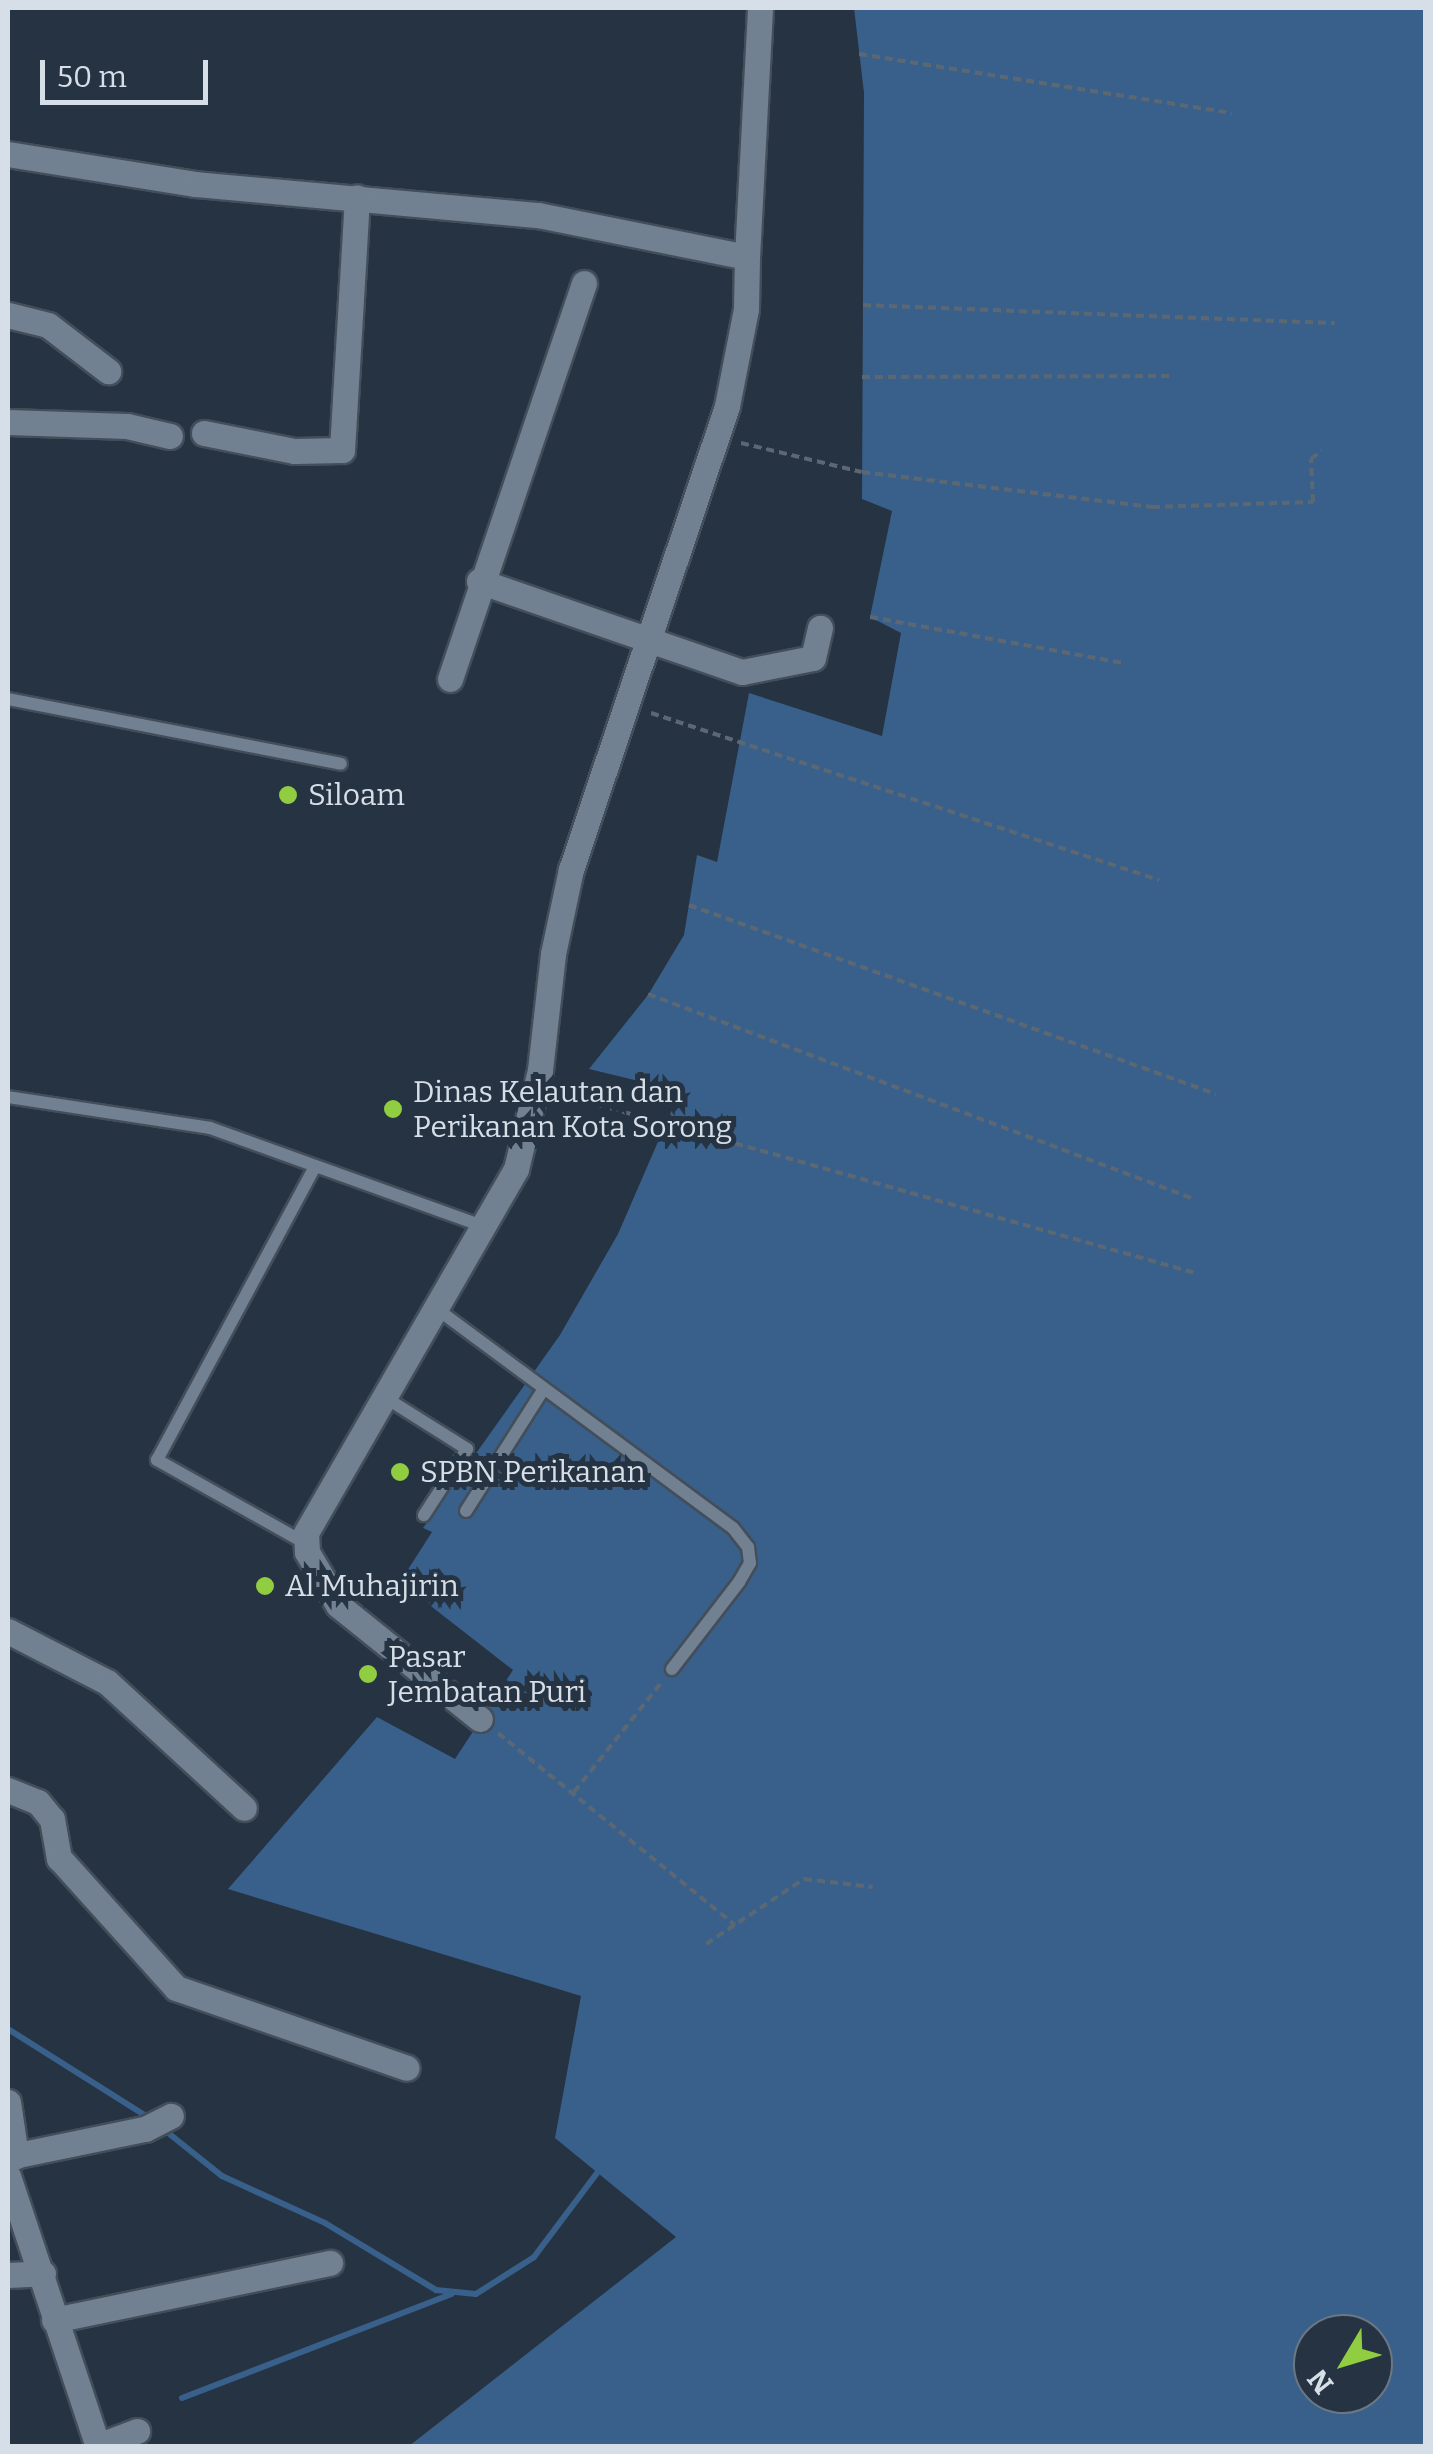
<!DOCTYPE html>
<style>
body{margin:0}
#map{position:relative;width:1433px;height:2454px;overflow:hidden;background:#263342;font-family:Bitter,serif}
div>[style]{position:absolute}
.water>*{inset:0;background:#38608b}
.stream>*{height:6px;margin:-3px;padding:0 3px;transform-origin:3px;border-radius:3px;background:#38608b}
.path>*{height:4px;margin-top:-2px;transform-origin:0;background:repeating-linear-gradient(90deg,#5c6774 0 8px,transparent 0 13px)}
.roads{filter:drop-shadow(2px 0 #434e5a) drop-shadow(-2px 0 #434e5a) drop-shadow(0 2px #434e5a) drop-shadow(0 -2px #434e5a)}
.lane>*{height:12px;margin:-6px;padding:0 6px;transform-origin:6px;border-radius:6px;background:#728192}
.street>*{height:25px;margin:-12.5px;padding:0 12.5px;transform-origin:12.5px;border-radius:12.5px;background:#728192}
.dots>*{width:28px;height:28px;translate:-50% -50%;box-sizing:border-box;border:5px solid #263342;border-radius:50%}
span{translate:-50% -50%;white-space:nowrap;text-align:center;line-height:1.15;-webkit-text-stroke:10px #263342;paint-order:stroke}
.poi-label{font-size:30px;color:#d6dee7}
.left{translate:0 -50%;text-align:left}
.frame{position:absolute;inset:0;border:10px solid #d6dee7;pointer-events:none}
.north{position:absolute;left:1293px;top:2314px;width:100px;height:100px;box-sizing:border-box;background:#263342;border:2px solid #6c7784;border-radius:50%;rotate:232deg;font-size:28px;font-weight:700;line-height:40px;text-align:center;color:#d6dee7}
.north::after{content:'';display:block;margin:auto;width:35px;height:45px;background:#90cd40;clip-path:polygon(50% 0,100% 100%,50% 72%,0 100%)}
.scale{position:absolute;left:40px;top:60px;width:168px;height:45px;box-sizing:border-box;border:5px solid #d6dee7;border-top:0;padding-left:12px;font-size:30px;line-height:35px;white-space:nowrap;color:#d6dee7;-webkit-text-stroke:8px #263342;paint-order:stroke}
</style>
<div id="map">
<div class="water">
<div style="clip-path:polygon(evenodd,854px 8px,1425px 8px,1425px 2446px,409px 2446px,676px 2237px,555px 2138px,581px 1996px,228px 1889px,377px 1717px,455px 1759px,513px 1670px,400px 1582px,432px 1532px,423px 1528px,560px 1335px,618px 1234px,680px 1091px,589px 1069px,648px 995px,684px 935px,697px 855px,717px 862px,749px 693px,882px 736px,901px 633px,870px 617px,892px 511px,862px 499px,864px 93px,854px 8px,1313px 2334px,1373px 2334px,1373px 2394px,1313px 2394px,1313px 2334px)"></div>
</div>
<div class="stream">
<div style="left:8px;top:2029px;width:165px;rotate:32.2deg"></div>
<div style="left:162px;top:2128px;width:77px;rotate:38.7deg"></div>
<div style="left:222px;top:2176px;width:113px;rotate:24.5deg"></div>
<div style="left:325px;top:2223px;width:130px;rotate:31.1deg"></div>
<div style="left:436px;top:2290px;width:40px;rotate:5.7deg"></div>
<div style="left:476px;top:2294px;width:69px;rotate:-32.5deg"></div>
<div style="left:534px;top:2257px;width:105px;rotate:-53.1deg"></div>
<div style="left:182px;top:2398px;width:289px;rotate:-21.1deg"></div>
</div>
<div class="path">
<div style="left:859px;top:54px;width:378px;rotate:9deg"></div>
<div style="left:863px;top:305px;width:472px;rotate:2.2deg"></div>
<div style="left:862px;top:377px;width:309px;rotate:-0.2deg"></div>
<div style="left:741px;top:443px;width:124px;rotate:13.5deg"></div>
<div style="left:862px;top:472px;width:292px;rotate:6.9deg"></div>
<div style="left:1152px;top:507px;width:161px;rotate:-1.8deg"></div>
<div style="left:1313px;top:502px;width:43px;rotate:-92.7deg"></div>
<div style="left:1311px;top:459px;width:14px;rotate:-39deg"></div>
<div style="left:870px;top:617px;width:256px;rotate:10.3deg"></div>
<div style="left:651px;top:713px;width:535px;rotate:18.2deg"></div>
<div style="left:689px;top:905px;width:560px;rotate:19.73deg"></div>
<div style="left:648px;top:994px;width:583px;rotate:20.58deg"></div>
<div style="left:560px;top:1094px;width:660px;rotate:15.74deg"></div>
<div style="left:498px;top:1733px;width:305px;rotate:39deg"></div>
<div style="left:574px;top:1792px;width:139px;rotate:-51.4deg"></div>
<div style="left:706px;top:1944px;width:118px;rotate:-33.6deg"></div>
<div style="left:804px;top:1879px;width:69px;rotate:6.6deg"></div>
</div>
<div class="roads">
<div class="lane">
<div style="left:8px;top:699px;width:339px;rotate:11deg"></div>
<div style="left:8px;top:1097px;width:204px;rotate:8.7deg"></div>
<div style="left:210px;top:1128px;width:292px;rotate:19.8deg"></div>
<div style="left:437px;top:1309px;width:368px;rotate:36.5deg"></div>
<div style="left:733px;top:1528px;width:24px;rotate:52deg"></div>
<div style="left:748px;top:1547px;width:16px;rotate:83deg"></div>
<div style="left:750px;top:1563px;width:22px;rotate:120deg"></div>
<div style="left:739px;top:1582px;width:110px;rotate:127.6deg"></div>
<div style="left:386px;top:1398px;width:96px;rotate:32.2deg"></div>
<div style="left:467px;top:1449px;width:79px;rotate:123.1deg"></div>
<div style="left:466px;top:1511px;width:143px;rotate:-57.5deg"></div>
<div style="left:305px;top:1543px;width:170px;rotate:-150.7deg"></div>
<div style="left:157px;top:1460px;width:333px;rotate:-61.7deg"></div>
</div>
<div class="street">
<div style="left:8px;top:154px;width:189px;rotate:9.1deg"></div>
<div style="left:195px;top:184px;width:344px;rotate:5.2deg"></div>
<div style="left:538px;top:215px;width:213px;rotate:11.4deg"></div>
<div style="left:747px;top:257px;width:52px;rotate:91.1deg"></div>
<div style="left:746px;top:309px;width:99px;rotate:101.1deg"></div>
<div style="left:727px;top:406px;width:489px;rotate:108.6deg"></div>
<div style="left:571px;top:869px;width:87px;rotate:102deg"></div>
<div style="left:553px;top:954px;width:117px;rotate:96.4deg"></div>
<div style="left:540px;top:1070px;width:102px;rotate:103.6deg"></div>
<div style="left:516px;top:1169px;width:420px;rotate:120deg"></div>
<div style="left:306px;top:1533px;width:19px;rotate:87deg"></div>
<div style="left:307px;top:1552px;width:61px;rotate:59.7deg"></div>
<div style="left:338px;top:1605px;width:182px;rotate:38.8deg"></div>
<div style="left:747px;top:257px;width:249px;rotate:-87deg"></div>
<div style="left:8px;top:315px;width:41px;rotate:14deg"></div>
<div style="left:48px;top:325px;width:76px;rotate:37.5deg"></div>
<div style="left:8px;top:422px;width:119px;rotate:1.9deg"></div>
<div style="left:127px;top:426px;width:44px;rotate:13.1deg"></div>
<div style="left:204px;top:433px;width:92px;rotate:11.3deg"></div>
<div style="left:294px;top:451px;width:48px;rotate:-1.2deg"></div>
<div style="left:342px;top:450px;width:253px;rotate:-86.6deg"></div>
<div style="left:479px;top:581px;width:278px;rotate:19.1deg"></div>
<div style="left:742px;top:672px;width:72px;rotate:-11.2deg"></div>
<div style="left:813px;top:658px;width:31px;rotate:-77deg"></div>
<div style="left:450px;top:679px;width:418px;rotate:-71.3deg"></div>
<div style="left:8px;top:1631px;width:111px;rotate:27.3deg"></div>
<div style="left:107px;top:1682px;width:186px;rotate:42.6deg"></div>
<div style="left:8px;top:1790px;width:32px;rotate:22deg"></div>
<div style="left:38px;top:1802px;width:22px;rotate:51deg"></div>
<div style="left:52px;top:1819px;width:40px;rotate:80deg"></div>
<div style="left:59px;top:1858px;width:175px;rotate:48deg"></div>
<div style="left:176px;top:1988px;width:244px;rotate:19.1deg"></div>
<div style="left:8px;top:2102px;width:55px;rotate:81.6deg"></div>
<div style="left:8px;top:2157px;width:140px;rotate:-11.6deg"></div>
<div style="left:145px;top:2129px;width:29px;rotate:-27deg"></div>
<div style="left:8px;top:2176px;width:285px;rotate:71.6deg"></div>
<div style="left:8px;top:2275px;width:35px;rotate:-3deg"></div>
<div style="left:54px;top:2320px;width:282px;rotate:-11.7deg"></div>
<div style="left:98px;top:2446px;width:42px;rotate:-21deg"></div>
</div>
</div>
<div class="dots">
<div style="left:288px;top:795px;background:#90cd40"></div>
<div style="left:393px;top:1109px;background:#90cd40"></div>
<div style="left:400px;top:1472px;background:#90cd40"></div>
<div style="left:265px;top:1586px;background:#90cd40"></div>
<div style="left:368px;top:1674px;background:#90cd40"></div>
</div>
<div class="poi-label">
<span class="left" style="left:308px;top:795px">Siloam</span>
<span class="left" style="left:413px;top:1109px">Dinas Kelautan dan<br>Perikanan Kota Sorong</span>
<span class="left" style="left:420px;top:1472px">SPBN Perikanan</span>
<span class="left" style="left:285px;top:1586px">Al Muhajirin</span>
<span class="left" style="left:388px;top:1674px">Pasar<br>Jembatan Puri</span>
</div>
<div class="frame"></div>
<div class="north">N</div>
<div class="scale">50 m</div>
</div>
